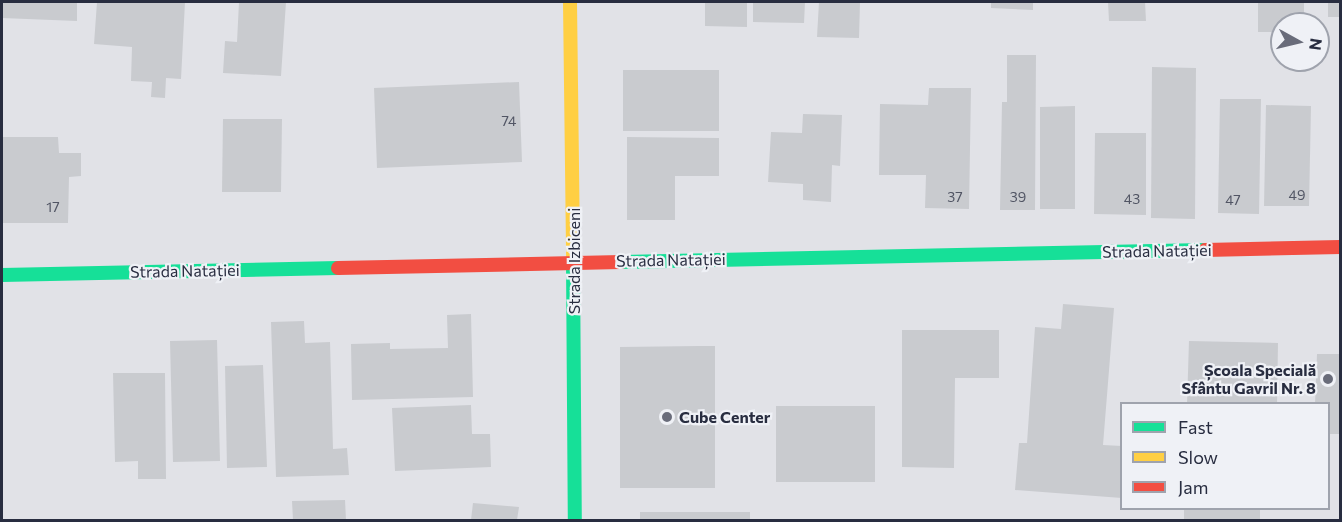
<!DOCTYPE html>
<meta charset="utf-8">
<style>
body{margin:0}
#map{position:relative;width:1342px;height:522px;overflow:hidden;background:#e1e2e7;font-family:Commissioner,sans-serif}
div>[style]{position:absolute}
.building>*{inset:0;background:#c9cbcf}
.fast>*{height:14px;margin:-7px;padding:0 7px;transform-origin:7px;border-radius:7px;background:#16e098}
.slow>*{height:14px;margin:-7px;padding:0 7px;transform-origin:7px;border-radius:7px;background:#ffcf43}
.jam>*{height:14px;margin:-7px;padding:0 7px;transform-origin:7px;border-radius:7px;background:#f24e42}
.dots>*{width:16px;height:16px;translate:-50% -50%;box-sizing:border-box;border:3px solid #eff1f6;border-radius:50%}
span{translate:-50% -50%;white-space:nowrap;text-align:center;line-height:1.15;-webkit-text-stroke:4.5px #eff1f6;paint-order:stroke}
.number-label{font-size:14px;color:#515564}
.number-label span{-webkit-text-stroke-width:0}
.street-label{font-size:16px;color:#282d40}
.poi-label{font-size:16px;color:#282d40;font-weight:700}
.right{translate:-100% -50%;text-align:right}
.left{translate:0 -50%;text-align:left}
.frame{position:absolute;inset:0;border:3px solid #282d40;pointer-events:none}
.legend{position:absolute;left:1120px;top:402px;width:210px;height:108px;box-sizing:border-box;background:#eff1f6;border:2px solid #9fa3ad;margin:0;padding:8px 10px;list-style:none;font-size:18px;color:#282d40}
.legend li{display:flex;align-items:center;gap:12px;height:30px}
.legend b{width:30px;border:2px solid #9fa3ad}
.north{position:absolute;left:1270px;top:12px;width:60px;height:60px;box-sizing:border-box;background:#eff1f6;border:2px solid #9fa3ad;border-radius:50%;rotate:98deg;font-size:16px;font-weight:700;line-height:24px;text-align:center;color:#282d40}
.north::after{content:'';display:block;margin:auto;width:21px;height:27px;background:#696c7a;clip-path:polygon(50% 0,100% 100%,50% 72%,0 100%)}
</style>
<div id="map">
<div class="building">
<div style="clip-path:polygon(2px 2px,77px 2px,77px 21px,2px 18px)"></div>
<div style="clip-path:polygon(97px 2px,185px 2px,181px 79px,166px 78px,165px 98px,151px 97px,152px 82px,131px 81px,132px 47px,94px 44px)"></div>
<div style="clip-path:polygon(239px 2px,286px 2px,281px 76px,223px 73px,225px 41px,237px 42px)"></div>
<div style="clip-path:polygon(705px 2px,747px 2px,747px 27px,705px 26px)"></div>
<div style="clip-path:polygon(753px 2px,805px 2px,804px 23px,753px 22px)"></div>
<div style="clip-path:polygon(819px 2px,860px 2px,859px 38px,817px 37px)"></div>
<div style="clip-path:polygon(991px 2px,1033px 2px,1033px 10px,991px 8px)"></div>
<div style="clip-path:polygon(1108px 2px,1145px 2px,1146px 21px,1109px 21px)"></div>
<div style="clip-path:polygon(1258px 2px,1304px 2px,1304px 24px,1282px 24px,1282px 32px,1258px 32px)"></div>
<div style="clip-path:polygon(1328px 2px,1340px 2px,1340px 17px,1328px 17px)"></div>
<div style="clip-path:polygon(1007px 55px,1036px 55px,1035px 210px,1000px 210px,1002px 102px,1007px 102px)"></div>
<div style="clip-path:polygon(1152px 67px,1196px 68px,1195px 219px,1151px 218px)"></div>
<div style="clip-path:polygon(623px 70px,719px 70px,719px 131px,623px 131px)"></div>
<div style="clip-path:polygon(519px 82px,522px 162px,377px 168px,374px 88px)"></div>
<div style="clip-path:polygon(929px 88px,971px 88px,969px 209px,925px 208px,926px 175px,879px 175px,880px 104px,928px 105px)"></div>
<div style="clip-path:polygon(1220px 99px,1261px 99px,1259px 214px,1218px 213px)"></div>
<div style="clip-path:polygon(1266px 105px,1311px 106px,1309px 206px,1264px 206px)"></div>
<div style="clip-path:polygon(1075px 106px,1075px 209px,1040px 209px,1040px 107px)"></div>
<div style="clip-path:polygon(803px 114px,842px 115px,840px 166px,832px 165px,831px 202px,803px 200px,803px 184px,768px 182px,771px 132px,802px 133px)"></div>
<div style="clip-path:polygon(223px 119px,282px 119px,281px 192px,222px 192px)"></div>
<div style="clip-path:polygon(1095px 133px,1146px 133px,1146px 215px,1094px 214px)"></div>
<div style="clip-path:polygon(2px 137px,58px 137px,59px 153px,81px 153px,81px 176px,69px 177px,68px 223px,2px 223px)"></div>
<div style="clip-path:polygon(627px 137px,719px 138px,719px 176px,675px 176px,675px 220px,627px 220px)"></div>
<div style="clip-path:polygon(1063px 304px,1114px 308px,1103px 445px,1122px 446px,1122px 498px,1015px 490px,1019px 443px,1027px 443px,1035px 327px,1061px 329px)"></div>
<div style="clip-path:polygon(471px 314px,473px 397px,352px 400px,351px 344px,390px 343px,390px 349px,448px 348px,447px 315px)"></div>
<div style="clip-path:polygon(304px 321px,305px 343px,330px 342px,333px 449px,347px 448px,349px 475px,276px 477px,271px 322px)"></div>
<div style="clip-path:polygon(902px 330px,999px 330px,999px 378px,955px 378px,954px 468px,902px 467px)"></div>
<div style="clip-path:polygon(217px 340px,220px 461px,173px 462px,170px 341px)"></div>
<div style="clip-path:polygon(1189px 341px,1278px 343px,1277px 404px,1187px 404px)"></div>
<div style="clip-path:polygon(699px 346px,715px 346px,715px 488px,620px 488px,620px 347px)"></div>
<div style="clip-path:polygon(1317px 354px,1340px 354px,1340px 434px,1328px 434px,1328px 404px,1315px 404px)"></div>
<div style="clip-path:polygon(263px 365px,267px 467px,227px 468px,225px 366px)"></div>
<div style="clip-path:polygon(113px 373px,165px 373px,166px 479px,138px 479px,138px 461px,115px 462px)"></div>
<div style="clip-path:polygon(471px 405px,472px 434px,490px 434px,491px 467px,395px 471px,392px 408px)"></div>
<div style="clip-path:polygon(776px 406px,875px 406px,875px 482px,776px 482px)"></div>
<div style="clip-path:polygon(345px 500px,346px 520px,293px 520px,292px 501px)"></div>
<div style="clip-path:polygon(473px 503px,519px 507px,517px 520px,471px 520px)"></div>
<div style="clip-path:polygon(1184px 508px,1260px 508px,1260px 520px,1184px 520px)"></div>
<div style="clip-path:polygon(640px 512px,750px 512px,750px 520px,640px 520px)"></div>
</div>
<div class="fast">
<div style="left:573px;top:261px;width:259px;rotate:89.6deg"></div>
<div style="left:621px;top:262px;width:584px;rotate:-1.18deg"></div>
<div style="left:2px;top:275px;width:336px;rotate:-1.2deg"></div>
</div>
<div class="slow">
<div style="left:570px;top:2px;width:259px;rotate:89.3deg"></div>
</div>
<div class="jam">
<div style="left:1205px;top:250px;width:135px;rotate:-1.3deg"></div>
<div style="left:338px;top:268px;width:283px;rotate:-1.2deg"></div>
</div>
<div class="dots">
<div style="left:1328px;top:379px;background:#696c7a"></div>
<div style="left:667px;top:417px;background:#696c7a"></div>
</div>
<div class="number-label">
<span style="left:509px;top:121px">74</span>
<span style="left:1297px;top:195px">49</span>
<span style="left:955px;top:197px">37</span>
<span style="left:1018px;top:197px">39</span>
<span style="left:1132px;top:199px">43</span>
<span style="left:1233px;top:200px">47</span>
<span style="left:53px;top:207px">17</span>
</div>
<div class="street-label">
<span style="left:1157px;top:251px;rotate:-1deg">Strada Natației</span>
<span style="left:671px;top:260px;rotate:-1deg">Strada Natației</span>
<span style="left:574px;top:261px;rotate:-90deg">Strada Izbiceni</span>
<span style="left:185px;top:271px;rotate:-1deg">Strada Natației</span>
</div>
<div class="poi-label">
<span class="right" style="left:1316px;top:379px">Școala Specială<br>Sfântu Gavril Nr. 8</span>
<span class="left" style="left:679px;top:417px">Cube Center</span>
</div>
<div class="frame"></div>
<ul class="legend">
<li><b style="height:8px;background:#16e098"></b>Fast</li>
<li><b style="height:8px;background:#ffcf43"></b>Slow</li>
<li><b style="height:8px;background:#f24e42"></b>Jam</li>
</ul>
<div class="north">N</div>
</div>
